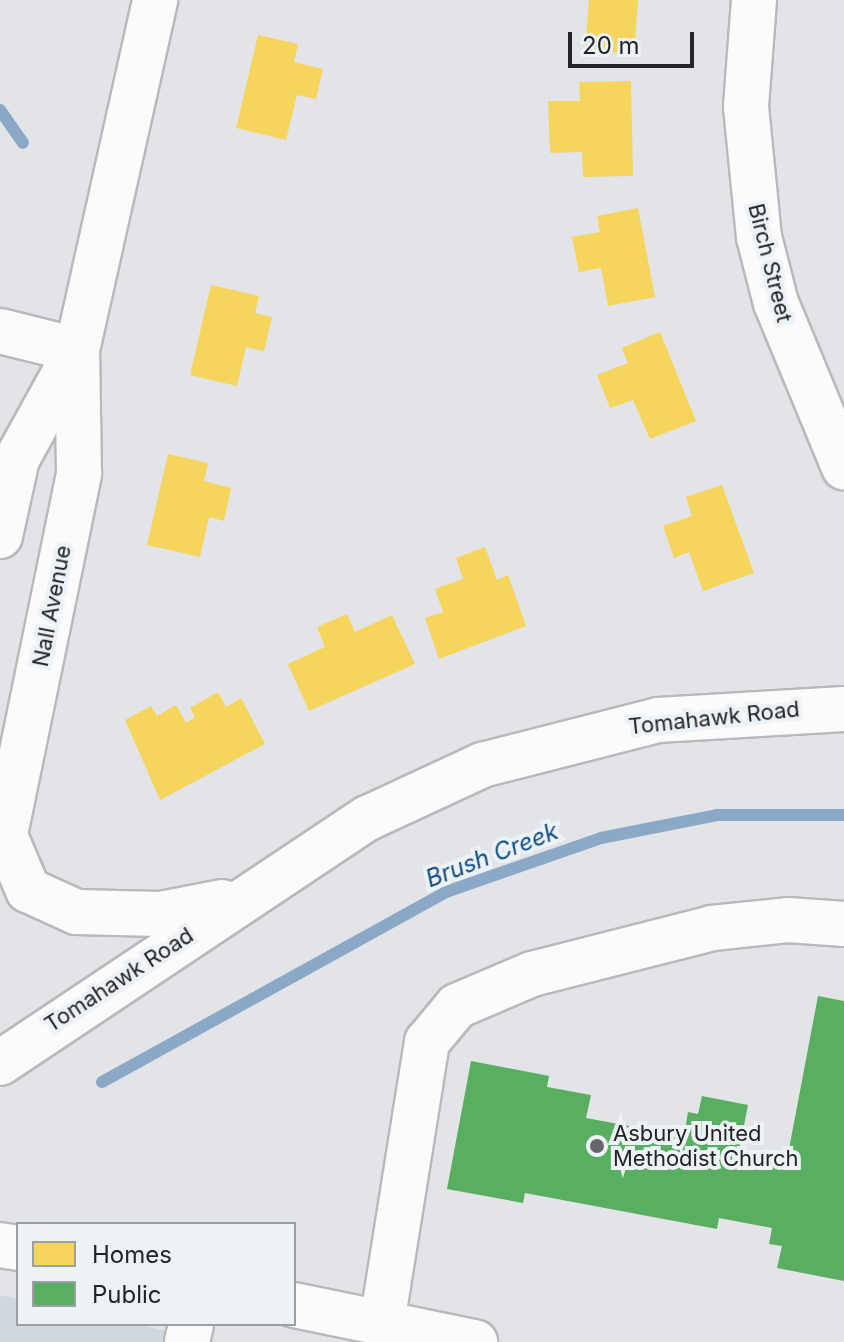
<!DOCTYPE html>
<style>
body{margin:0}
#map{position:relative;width:844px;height:1342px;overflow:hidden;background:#e2e4e7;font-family:Inter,sans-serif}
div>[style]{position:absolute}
.built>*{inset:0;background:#d1d7de}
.homes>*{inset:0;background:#f6d55c}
.public>*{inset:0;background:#5aae61}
.stream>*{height:12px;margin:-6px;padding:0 6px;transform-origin:6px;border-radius:6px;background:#8ba8c6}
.roads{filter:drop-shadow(2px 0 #b8b9bc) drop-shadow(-2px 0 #b8b9bc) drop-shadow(0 2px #b8b9bc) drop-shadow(0 -2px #b8b9bc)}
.minor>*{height:44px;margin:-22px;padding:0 22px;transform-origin:22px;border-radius:22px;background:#fbfbfb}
.major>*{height:44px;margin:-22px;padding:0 22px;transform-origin:22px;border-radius:22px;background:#fbfbfb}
.dots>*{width:22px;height:22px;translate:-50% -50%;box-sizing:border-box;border:4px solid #edf2f7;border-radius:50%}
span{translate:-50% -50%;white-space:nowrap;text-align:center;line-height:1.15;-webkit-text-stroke:8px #edf2f7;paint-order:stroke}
.street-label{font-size:22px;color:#222425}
.poi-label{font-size:22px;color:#222425}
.left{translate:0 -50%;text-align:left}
.water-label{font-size:24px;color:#114d83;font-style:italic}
.legend{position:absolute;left:16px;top:1222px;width:280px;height:104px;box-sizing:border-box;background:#edf2f7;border:2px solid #9ca0a3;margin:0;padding:10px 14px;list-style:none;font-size:24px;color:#222425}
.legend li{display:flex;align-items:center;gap:16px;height:40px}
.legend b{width:40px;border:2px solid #9ca0a3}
.scale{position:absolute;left:568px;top:32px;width:126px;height:36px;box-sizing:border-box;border:4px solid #222425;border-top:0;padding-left:10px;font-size:24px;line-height:28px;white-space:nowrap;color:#222425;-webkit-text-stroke:6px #edf2f7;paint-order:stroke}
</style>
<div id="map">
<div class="built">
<div style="clip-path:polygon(0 1295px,18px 1299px,18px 1324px,134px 1324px,218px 1342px,0 1342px)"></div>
</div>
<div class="homes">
<div style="clip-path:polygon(589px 0,638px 0,634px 54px,585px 50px)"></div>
<div style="clip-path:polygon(258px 35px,298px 44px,294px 62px,323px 69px,316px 99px,297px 95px,286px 140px,236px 128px)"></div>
<div style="clip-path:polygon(631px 81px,633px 176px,583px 177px,582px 152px,550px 153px,548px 101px,580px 101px,579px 82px)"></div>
<div style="clip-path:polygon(638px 208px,655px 297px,608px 306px,601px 268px,579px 272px,572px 237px,600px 232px,597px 216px)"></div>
<div style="clip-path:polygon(211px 285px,259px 296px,255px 313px,272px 317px,264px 351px,246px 347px,237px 386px,190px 375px)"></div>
<div style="clip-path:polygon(660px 332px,696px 421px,650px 439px,633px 400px,610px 408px,597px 375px,628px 363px,622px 348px)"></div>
<div style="clip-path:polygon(168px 454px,208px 463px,204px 481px,231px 488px,224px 521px,209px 517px,200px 557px,147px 545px)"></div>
<div style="clip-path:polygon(722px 485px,754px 573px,703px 591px,689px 552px,674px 558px,663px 526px,692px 516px,686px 497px)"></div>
<div style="clip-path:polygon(485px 547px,497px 580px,508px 575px,526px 626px,439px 659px,425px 618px,443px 612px,435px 589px,463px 579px,456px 558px)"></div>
<div style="clip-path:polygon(347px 614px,355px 632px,392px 615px,415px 664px,309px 711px,288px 664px,325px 647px,317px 627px)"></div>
<div style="clip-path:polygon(218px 692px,226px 707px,241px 698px,265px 744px,160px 800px,125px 720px,151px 706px,157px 716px,176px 705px,186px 723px,195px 717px,190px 708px)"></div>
</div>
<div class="public">
<div style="clip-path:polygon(818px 996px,844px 1001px,844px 1281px,777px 1268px,782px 1246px,769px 1244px,772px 1228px,719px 1218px,717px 1229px,525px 1193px,523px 1203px,447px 1189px,471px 1061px,549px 1076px,547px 1087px,591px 1095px,586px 1118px,684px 1136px,688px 1112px,698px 1114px,702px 1096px,748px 1105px,738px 1156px,786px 1165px)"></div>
</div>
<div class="stream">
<div style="left:0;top:110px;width:40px;rotate:55.1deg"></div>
<div style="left:102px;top:1082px;width:393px;rotate:-28.9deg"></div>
<div style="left:446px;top:892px;width:164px;rotate:-19.2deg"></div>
<div style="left:601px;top:838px;width:118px;rotate:-11.2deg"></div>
<div style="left:717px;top:815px;width:127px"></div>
</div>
<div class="roads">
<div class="minor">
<div style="left:754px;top:0;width:107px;rotate:94.3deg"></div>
<div style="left:746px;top:107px;width:131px;rotate:84.3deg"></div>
<div style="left:759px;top:237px;width:68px;rotate:75.6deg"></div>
<div style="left:776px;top:303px;width:178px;rotate:67.5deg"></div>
<div style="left:0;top:331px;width:79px;rotate:13.9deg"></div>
<div style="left:5px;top:836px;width:59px;rotate:66.9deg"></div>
<div style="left:28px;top:890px;width:53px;rotate:24.6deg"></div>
<div style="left:76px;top:912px;width:84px;rotate:1.4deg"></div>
<div style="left:160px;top:914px;width:63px;rotate:-11deg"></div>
<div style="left:0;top:1063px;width:442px;rotate:-33.7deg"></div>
<div style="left:368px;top:818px;width:126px;rotate:-24.9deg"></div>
<div style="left:482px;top:765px;width:182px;rotate:-14.3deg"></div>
<div style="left:658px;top:720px;width:186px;rotate:-3.4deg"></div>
<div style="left:382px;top:1323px;width:285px;rotate:-80.9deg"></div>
<div style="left:427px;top:1042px;width:47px;rotate:-50.2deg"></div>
<div style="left:457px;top:1006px;width:82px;rotate:-23.1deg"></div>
<div style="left:532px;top:974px;width:186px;rotate:-14.3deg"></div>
<div style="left:712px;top:928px;width:76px;rotate:-6deg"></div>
<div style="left:788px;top:920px;width:56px;rotate:4.1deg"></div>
<div style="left:187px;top:1342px;width:18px;rotate:-77deg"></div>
</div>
<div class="major">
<div style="left:0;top:536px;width:79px;rotate:-77.6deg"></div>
<div style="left:17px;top:459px;width:122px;rotate:-61.1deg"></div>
<div style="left:0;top:859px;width:394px;rotate:-78.4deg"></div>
<div style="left:79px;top:473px;width:123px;rotate:-90.9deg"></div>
<div style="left:77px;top:350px;width:359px;rotate:-77.4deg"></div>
<div style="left:0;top:1245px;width:18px;rotate:9deg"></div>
<div style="left:294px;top:1305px;width:185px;rotate:11.6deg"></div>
</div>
</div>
<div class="dots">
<div style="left:597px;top:1146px;background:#656769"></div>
</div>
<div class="street-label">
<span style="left:770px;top:263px;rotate:76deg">Birch Street</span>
<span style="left:52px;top:606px;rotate:-79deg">Nall Avenue</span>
<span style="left:714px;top:718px;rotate:-6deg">Tomahawk Road</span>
<span style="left:119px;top:980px;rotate:-33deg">Tomahawk Road</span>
</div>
<div class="poi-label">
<span class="left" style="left:613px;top:1146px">Asbury United<br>Methodist Church</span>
</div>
<div class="water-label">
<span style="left:492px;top:855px;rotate:-21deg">Brush Creek</span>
</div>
<ul class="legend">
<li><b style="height:22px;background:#f6d55c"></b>Homes</li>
<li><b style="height:22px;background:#5aae61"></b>Public</li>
</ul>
<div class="scale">20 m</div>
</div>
